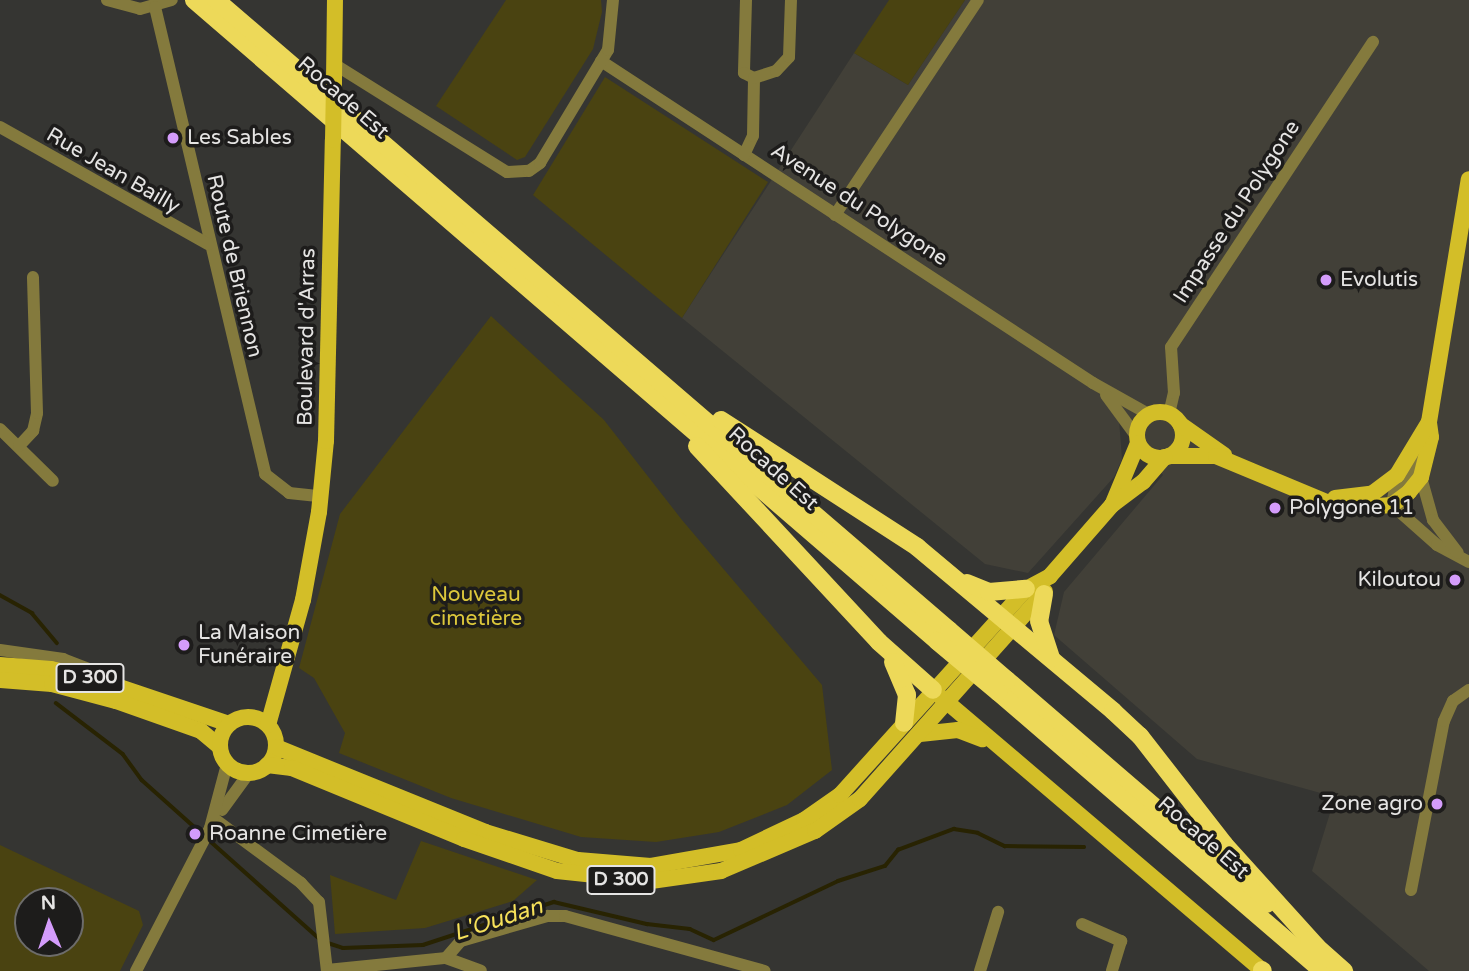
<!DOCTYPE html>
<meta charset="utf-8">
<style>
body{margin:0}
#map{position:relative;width:1469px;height:971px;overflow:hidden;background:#353532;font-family:"Varela Round",sans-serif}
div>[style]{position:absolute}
.built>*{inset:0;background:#424038}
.green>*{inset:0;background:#4a4311}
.stream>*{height:3.5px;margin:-1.75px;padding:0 1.75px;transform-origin:1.75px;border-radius:1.75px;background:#282302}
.minor>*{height:12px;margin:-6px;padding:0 6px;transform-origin:6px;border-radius:6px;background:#847a3d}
.major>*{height:16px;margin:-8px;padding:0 8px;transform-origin:8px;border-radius:8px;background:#d3be28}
.major>.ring{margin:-8px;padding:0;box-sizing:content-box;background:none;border:16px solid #d3be28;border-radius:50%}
.highway>*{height:18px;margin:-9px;padding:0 9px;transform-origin:9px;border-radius:9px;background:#edd959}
.major-bridge>*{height:16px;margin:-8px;padding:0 8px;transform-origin:8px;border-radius:8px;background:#d3be28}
.highway-bridge>*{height:18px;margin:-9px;padding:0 9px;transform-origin:9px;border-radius:9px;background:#edd959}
.dots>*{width:19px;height:19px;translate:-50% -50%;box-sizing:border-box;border:4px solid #1d1c1b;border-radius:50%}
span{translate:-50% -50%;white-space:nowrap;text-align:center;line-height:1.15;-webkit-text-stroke:7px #1d1c1b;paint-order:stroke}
.shield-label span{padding:2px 5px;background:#1d1c1b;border:2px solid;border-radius:5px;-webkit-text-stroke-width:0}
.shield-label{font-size:19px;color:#e5e4e3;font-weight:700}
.street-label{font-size:21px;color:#e5e4e3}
.poi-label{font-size:21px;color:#e5e4e3}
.left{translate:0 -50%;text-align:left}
.right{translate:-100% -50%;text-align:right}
.park-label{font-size:21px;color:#dcc73b}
.water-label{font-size:23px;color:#f6e15a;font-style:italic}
.north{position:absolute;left:14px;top:887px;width:70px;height:70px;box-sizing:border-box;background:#1d1c1b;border:2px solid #6d6c6b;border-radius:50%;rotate:358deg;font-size:19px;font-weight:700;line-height:28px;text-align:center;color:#e5e4e3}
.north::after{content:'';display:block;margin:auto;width:24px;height:32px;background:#d49cfb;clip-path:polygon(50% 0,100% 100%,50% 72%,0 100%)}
</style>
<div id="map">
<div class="built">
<div style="clip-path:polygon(965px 0,1469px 0,1469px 971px,1429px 971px,1312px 871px,1335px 797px,1197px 759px,1054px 635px,1064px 592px,1163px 475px,1119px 419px,1122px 459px,1114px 477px,1028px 573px,985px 564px,682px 318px,854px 53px,908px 85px)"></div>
</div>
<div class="green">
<div style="clip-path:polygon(506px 0,601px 0,602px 12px,593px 49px,525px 157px,517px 160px,436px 106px)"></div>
<div style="clip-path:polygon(889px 0,965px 0,908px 85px,854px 53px)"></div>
<div style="clip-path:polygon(605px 77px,768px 182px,682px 318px,533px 195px)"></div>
<div style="clip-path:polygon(491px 316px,604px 420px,682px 520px,822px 685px,832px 770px,787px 805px,719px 832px,656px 842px,581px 837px,451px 798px,339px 753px,345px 733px,314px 678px,299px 668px,340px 514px)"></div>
<div style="clip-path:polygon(421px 841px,537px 880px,513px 901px,425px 928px,335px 934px,330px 875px,396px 900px)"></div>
<div style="clip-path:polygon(evenodd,0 845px,139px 911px,143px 925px,120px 971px,0 971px,0 845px,28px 901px,70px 901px,70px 943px,28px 943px,28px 901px)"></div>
</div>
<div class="stream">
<div style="left:0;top:595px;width:37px;rotate:29deg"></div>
<div style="left:32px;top:613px;width:39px;rotate:50deg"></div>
<div style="left:56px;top:703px;width:84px;rotate:37.3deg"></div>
<div style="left:123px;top:754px;width:32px;rotate:54deg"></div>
<div style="left:142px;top:780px;width:240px;rotate:41.8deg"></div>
<div style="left:328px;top:943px;width:16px;rotate:18deg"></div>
<div style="left:343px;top:948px;width:80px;rotate:-2.1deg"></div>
<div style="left:423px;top:945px;width:138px;rotate:-18.2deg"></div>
<div style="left:554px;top:902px;width:96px;rotate:13.3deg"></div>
<div style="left:647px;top:924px;width:43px;rotate:6.6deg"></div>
<div style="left:690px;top:929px;width:26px;rotate:25deg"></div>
<div style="left:714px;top:940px;width:137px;rotate:-25.4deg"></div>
<div style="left:838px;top:881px;width:49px;rotate:-17.7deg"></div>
<div style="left:885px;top:866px;width:21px;rotate:-51deg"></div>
<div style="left:898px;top:850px;width:60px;rotate:-20.6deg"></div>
<div style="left:954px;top:829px;width:24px;rotate:9deg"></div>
<div style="left:978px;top:833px;width:30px;rotate:26deg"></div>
<div style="left:1005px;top:846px;width:79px;rotate:0.7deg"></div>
</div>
<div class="minor">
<div style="left:107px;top:0;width:34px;rotate:15deg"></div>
<div style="left:140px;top:9px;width:33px;rotate:-16deg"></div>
<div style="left:746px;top:0;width:73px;rotate:91.6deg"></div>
<div style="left:744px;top:73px;width:11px;rotate:27deg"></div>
<div style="left:155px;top:7px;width:480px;rotate:76.7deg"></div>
<div style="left:265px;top:474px;width:31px;rotate:38deg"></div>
<div style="left:289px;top:493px;width:31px;rotate:6deg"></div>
<div style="left:601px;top:61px;width:588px;rotate:33.2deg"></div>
<div style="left:1093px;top:383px;width:65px;rotate:29.3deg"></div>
<div style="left:334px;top:64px;width:204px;rotate:32deg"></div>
<div style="left:507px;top:172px;width:22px;rotate:-3deg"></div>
<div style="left:529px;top:171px;width:14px;rotate:-36deg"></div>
<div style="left:540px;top:163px;width:132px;rotate:-59deg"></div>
<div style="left:608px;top:50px;width:50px;rotate:-84.3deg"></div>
<div style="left:0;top:127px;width:239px;rotate:29.4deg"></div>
<div style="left:744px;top:155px;width:21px;rotate:-65deg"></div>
<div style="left:753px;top:136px;width:58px;rotate:-89deg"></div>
<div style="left:754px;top:78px;width:23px;rotate:-18deg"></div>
<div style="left:776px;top:71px;width:19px;rotate:-47deg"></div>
<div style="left:789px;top:57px;width:57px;rotate:-88deg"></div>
<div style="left:835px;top:215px;width:258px;rotate:-56.4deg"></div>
<div style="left:1106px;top:395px;width:52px;rotate:53.6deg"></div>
<div style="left:1169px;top:414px;width:22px;rotate:-77deg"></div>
<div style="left:1174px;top:393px;width:46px;rotate:-93.7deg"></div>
<div style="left:1171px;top:347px;width:366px;rotate:-56.5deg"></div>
<div style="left:0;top:429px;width:74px;rotate:44.5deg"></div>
<div style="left:1422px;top:445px;width:18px;rotate:106deg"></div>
<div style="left:1417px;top:462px;width:35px;rotate:129deg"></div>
<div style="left:1395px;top:489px;width:16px;rotate:101deg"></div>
<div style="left:1392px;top:505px;width:60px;rotate:41.6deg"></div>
<div style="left:1437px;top:545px;width:36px;rotate:28deg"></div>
<div style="left:19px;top:446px;width:21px;rotate:-47deg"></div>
<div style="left:33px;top:431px;width:18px;rotate:-77deg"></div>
<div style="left:37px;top:413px;width:136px;rotate:-91.7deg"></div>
<div style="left:1421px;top:477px;width:45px;rotate:74.4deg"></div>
<div style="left:1433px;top:520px;width:41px;rotate:52.9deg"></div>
<div style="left:0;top:650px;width:64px;rotate:8.1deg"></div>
<div style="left:63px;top:659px;width:53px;rotate:21.2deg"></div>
<div style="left:222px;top:810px;width:46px;rotate:-53.9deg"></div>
<div style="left:216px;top:820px;width:106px;rotate:36.5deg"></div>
<div style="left:301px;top:883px;width:26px;rotate:47deg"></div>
<div style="left:319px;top:902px;width:69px;rotate:83.4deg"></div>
<div style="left:1411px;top:890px;width:172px;rotate:-79deg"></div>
<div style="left:1444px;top:721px;width:22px;rotate:-66deg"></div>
<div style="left:1453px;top:701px;width:19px;rotate:-35deg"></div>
<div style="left:1082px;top:924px;width:43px;rotate:23.6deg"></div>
<div style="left:1121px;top:941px;width:31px;rotate:107deg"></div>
<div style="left:446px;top:958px;width:37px;rotate:20deg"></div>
<div style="left:327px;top:970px;width:120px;rotate:-5.8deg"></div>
<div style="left:446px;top:958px;width:23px;rotate:-49deg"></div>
<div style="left:461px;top:941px;width:90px;rotate:-16.2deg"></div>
<div style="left:547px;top:916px;width:18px"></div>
<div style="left:565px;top:916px;width:207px;rotate:15.4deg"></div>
<div style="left:136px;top:971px;width:161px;rotate:-62.6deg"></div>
<div style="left:210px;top:828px;width:66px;rotate:-75.1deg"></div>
<div style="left:980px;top:971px;width:62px;rotate:-73deg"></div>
</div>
<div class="major">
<div style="left:334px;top:80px;width:80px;rotate:-89.3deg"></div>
<div class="ring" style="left:1137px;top:412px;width:30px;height:30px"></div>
<div style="left:1180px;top:424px;width:54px;rotate:35.2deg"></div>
<div style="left:1169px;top:456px;width:47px"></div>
<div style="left:1216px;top:456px;width:122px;rotate:22.6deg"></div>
<div style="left:1329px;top:503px;width:23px;rotate:13deg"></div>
<div style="left:1351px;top:508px;width:41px;rotate:-4.2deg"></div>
<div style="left:1392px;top:505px;width:21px;rotate:-37deg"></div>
<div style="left:1409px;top:492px;width:19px;rotate:-51deg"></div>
<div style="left:1421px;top:477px;width:41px;rotate:-76deg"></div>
<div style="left:1431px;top:437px;width:15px;rotate:-98deg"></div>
<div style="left:1429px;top:422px;width:246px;rotate:-80.7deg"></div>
<div style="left:1335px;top:498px;width:38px;rotate:-7deg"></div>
<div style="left:1373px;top:493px;width:30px;rotate:-37deg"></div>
<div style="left:1397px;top:475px;width:62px;rotate:-58.9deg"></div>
<div style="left:1113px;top:503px;width:65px;rotate:-67.4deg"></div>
<div style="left:0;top:665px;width:51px;rotate:4.5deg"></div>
<div style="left:51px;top:669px;width:43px;rotate:12.1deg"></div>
<div style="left:93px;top:678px;width:144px;rotate:18.7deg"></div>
<div style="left:0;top:680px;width:52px;rotate:4.4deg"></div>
<div style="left:52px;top:684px;width:66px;rotate:14.9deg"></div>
<div style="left:116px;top:701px;width:90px;rotate:19.4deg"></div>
<div style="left:201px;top:731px;width:23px;rotate:40deg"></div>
<div style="left:941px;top:697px;width:421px;rotate:40.4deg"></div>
<div class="ring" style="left:220px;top:717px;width:40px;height:40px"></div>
<div style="left:268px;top:725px;width:130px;rotate:-74.4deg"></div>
<div style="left:303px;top:600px;width:89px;rotate:-79.7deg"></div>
<div style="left:319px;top:512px;width:71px;rotate:-84.4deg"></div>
<div style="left:326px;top:441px;width:301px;rotate:-88.7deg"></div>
<div style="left:920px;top:734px;width:38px;rotate:-6deg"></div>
<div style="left:958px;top:730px;width:26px;rotate:21deg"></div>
<div style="left:276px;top:747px;width:226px;rotate:22.1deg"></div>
<div style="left:485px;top:832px;width:97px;rotate:16.8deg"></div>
<div style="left:578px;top:860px;width:73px;rotate:4.7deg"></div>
<div style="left:651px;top:866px;width:91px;rotate:-10.1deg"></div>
<div style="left:741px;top:850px;width:70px;rotate:-25.5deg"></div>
<div style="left:804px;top:820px;width:44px;rotate:-34.8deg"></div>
<div style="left:840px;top:795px;width:278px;rotate:-47.9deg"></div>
<div style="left:1026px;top:589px;width:27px;rotate:-28deg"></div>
<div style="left:1050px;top:576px;width:94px;rotate:-48.9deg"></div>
<div style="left:1112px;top:505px;width:39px;rotate:-37deg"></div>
<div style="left:1143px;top:482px;width:33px;rotate:-49deg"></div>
<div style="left:267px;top:765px;width:25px;rotate:7deg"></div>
<div style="left:292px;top:768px;width:186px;rotate:22.4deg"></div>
<div style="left:464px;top:839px;width:98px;rotate:19deg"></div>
<div style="left:557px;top:871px;width:95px;rotate:6.1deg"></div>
<div style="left:651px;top:881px;width:71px;rotate:-8.1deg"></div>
<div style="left:721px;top:871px;width:102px;rotate:-23.1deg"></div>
<div style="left:815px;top:831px;width:55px;rotate:-35.4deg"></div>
<div style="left:860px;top:799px;width:278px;rotate:-48.3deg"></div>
</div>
<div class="highway">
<div style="left:194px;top:0;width:981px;rotate:40.78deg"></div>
<div style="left:216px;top:0;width:967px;rotate:40.68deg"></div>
<div style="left:721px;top:420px;width:234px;rotate:32.9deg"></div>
<div style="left:917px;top:547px;width:256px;rotate:39.9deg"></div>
<div style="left:1113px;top:711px;width:37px;rotate:43deg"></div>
<div style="left:1140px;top:736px;width:137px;rotate:52.1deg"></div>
<div style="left:1224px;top:844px;width:139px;rotate:47.9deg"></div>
<div style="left:697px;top:446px;width:267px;rotate:47.1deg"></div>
<div style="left:879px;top:642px;width:72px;rotate:41.6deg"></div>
<div style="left:967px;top:583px;width:24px;rotate:22deg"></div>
<div style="left:989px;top:592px;width:37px;rotate:-5deg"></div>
<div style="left:1044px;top:594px;width:27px;rotate:100deg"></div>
<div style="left:1039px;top:621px;width:39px;rotate:72deg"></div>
<div style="left:893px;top:662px;width:36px;rotate:67deg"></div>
<div style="left:907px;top:695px;width:28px;rotate:96deg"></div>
<div style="left:1007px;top:680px;width:343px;rotate:40.7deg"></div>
<div style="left:998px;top:692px;width:428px;rotate:40.7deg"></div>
<div style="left:1309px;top:940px;width:47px;rotate:41.5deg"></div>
<div style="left:1262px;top:970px;width:1px;rotate:45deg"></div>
</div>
<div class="major-bridge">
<div style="left:333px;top:140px;width:60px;rotate:-89deg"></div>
</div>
<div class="highway-bridge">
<div style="left:949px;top:630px;width:77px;rotate:40.8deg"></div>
<div style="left:937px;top:641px;width:80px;rotate:39.9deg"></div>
</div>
<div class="dots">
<div style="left:173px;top:138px;background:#d49cfb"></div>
<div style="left:1326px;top:280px;background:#d49cfb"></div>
<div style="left:1275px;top:508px;background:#d49cfb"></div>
<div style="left:1455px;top:580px;background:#d49cfb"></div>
<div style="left:184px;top:645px;background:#d49cfb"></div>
<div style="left:1437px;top:804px;background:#d49cfb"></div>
<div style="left:195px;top:834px;background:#d49cfb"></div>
</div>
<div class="shield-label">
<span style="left:90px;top:678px">D 300</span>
<span style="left:621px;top:880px">D 300</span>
</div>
<div class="street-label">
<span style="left:343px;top:98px;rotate:41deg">Rocade Est</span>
<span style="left:113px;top:171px;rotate:30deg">Rue Jean Bailly</span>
<span style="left:859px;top:205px;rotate:33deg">Avenue du Polygone</span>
<span style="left:1237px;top:212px;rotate:-57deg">Impasse du Polygone</span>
<span style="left:234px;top:266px;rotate:77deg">Route de Briennon</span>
<span style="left:307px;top:337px;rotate:-89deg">Boulevard d'Arras</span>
<span style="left:773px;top:469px;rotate:42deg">Rocade Est</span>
<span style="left:1203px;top:838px;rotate:41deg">Rocade Est</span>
</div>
<div class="poi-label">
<span class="left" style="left:187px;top:138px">Les Sables</span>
<span class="left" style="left:1340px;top:280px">Evolutis</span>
<span class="left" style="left:1289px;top:508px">Polygone 11</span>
<span class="right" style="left:1441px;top:580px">Kiloutou</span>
<span class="left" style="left:198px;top:645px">La Maison<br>Funéraire</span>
<span class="right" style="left:1423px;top:804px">Zone agro</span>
<span class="left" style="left:209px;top:834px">Roanne Cimetière</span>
</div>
<div class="park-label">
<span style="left:476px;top:607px">Nouveau<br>cimetière</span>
</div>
<div class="water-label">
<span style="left:498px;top:920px;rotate:-18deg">L'Oudan</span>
</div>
<div class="north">N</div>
</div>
